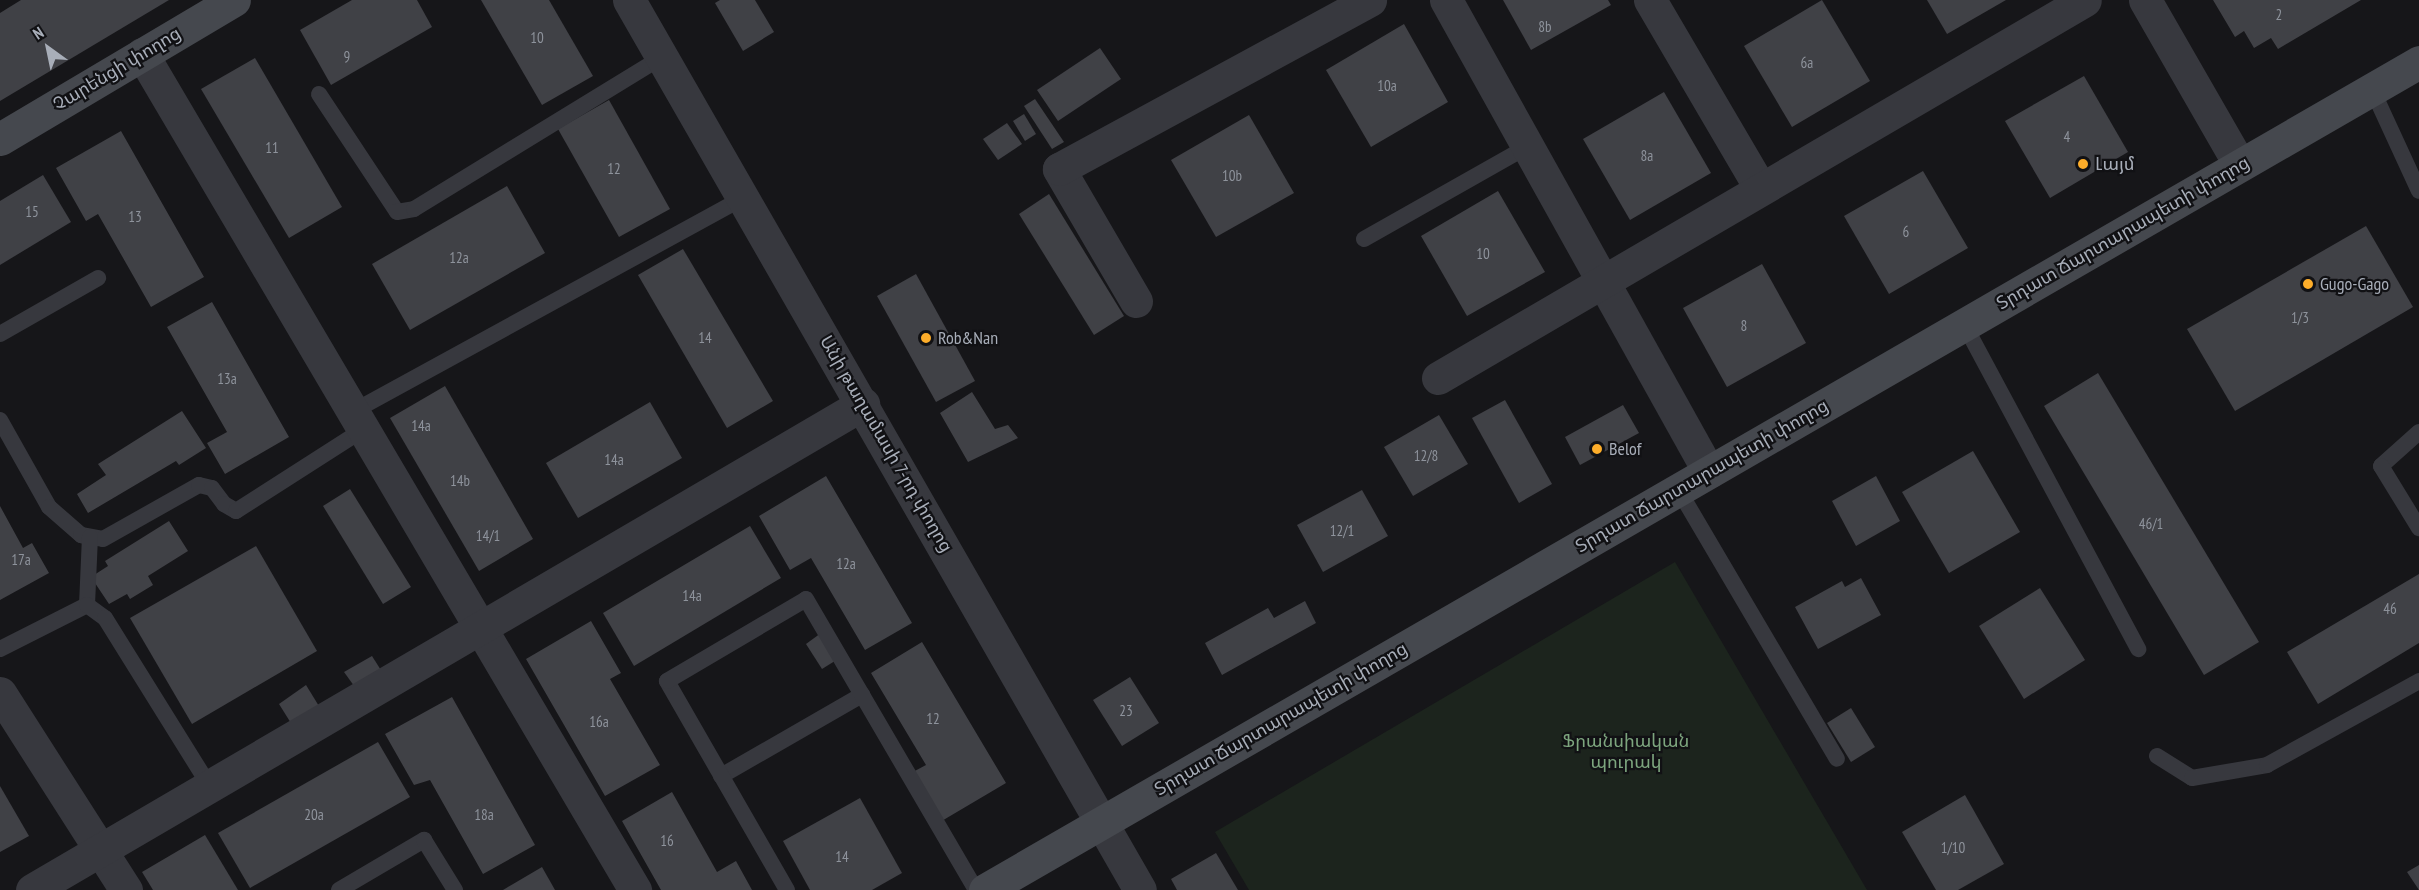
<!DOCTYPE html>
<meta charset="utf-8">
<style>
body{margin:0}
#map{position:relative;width:2419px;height:890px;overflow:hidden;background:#161619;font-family:"PT Sans Narrow","Noto Sans Armenian",sans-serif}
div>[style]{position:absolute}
.green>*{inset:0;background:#1c241d}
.building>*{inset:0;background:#404146}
.lane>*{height:16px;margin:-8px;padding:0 8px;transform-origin:8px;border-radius:8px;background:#37383e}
.street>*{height:33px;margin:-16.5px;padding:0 16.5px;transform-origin:16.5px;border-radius:16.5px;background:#37383e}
.secondary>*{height:33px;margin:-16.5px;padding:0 16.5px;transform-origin:16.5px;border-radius:16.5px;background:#45484e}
.dots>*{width:16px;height:16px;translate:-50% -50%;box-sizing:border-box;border:3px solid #111114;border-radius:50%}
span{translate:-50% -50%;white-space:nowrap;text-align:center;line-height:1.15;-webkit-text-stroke:4.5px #111114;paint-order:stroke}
.number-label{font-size:15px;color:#8e939c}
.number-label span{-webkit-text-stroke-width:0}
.street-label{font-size:18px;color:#a8aeb9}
.poi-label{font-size:18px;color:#a8aeb9}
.left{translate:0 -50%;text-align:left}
.park-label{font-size:18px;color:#7da57e}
.north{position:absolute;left:18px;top:18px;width:60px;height:60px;-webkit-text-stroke:4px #111114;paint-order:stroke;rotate:327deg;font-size:16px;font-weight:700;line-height:24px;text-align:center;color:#a8aeb9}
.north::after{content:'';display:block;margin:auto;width:21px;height:27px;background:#a8aeb9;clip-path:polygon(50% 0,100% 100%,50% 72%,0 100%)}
</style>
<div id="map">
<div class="green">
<div style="clip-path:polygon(1675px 562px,1867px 890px,1249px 890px,1215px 832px)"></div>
</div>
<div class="building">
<div style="clip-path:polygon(21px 0,169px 0,0 101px,0 13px)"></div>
<div style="clip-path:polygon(352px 0,417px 0,432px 27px,331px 85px,300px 30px)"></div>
<div style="clip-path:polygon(481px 0,549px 0,593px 76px,542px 105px)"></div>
<div style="clip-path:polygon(720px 0,755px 0,774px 32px,743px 51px,715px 3px)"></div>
<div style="clip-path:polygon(1503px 0,1608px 0,1611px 5px,1531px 50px)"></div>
<div style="clip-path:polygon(1822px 0,1870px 81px,1792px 127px,1744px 46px)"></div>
<div style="clip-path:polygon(1927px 0,2006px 0,1947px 34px)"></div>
<div style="clip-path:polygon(2213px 0,2361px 0,2278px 49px,2271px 38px,2254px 48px,2244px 31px,2235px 37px)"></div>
<div style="clip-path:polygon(1404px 24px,1448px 102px,1371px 147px,1326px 70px)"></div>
<div style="clip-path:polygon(1100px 48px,1121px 79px,1058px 121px,1037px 90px)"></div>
<div style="clip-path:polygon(255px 58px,342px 207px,289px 238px,201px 89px)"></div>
<div style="clip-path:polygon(2084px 76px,2128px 152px,2050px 198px,2005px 121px)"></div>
<div style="clip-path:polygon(1664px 92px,1711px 173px,1630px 220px,1583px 139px)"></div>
<div style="clip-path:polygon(1035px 99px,1064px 142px,1052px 149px,1024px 106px)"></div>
<div style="clip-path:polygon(609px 100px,670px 209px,619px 237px,558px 129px)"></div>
<div style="clip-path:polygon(1024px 114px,1036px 134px,1025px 141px,1013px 121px)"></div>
<div style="clip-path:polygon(1249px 115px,1294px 193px,1216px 237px,1171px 160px)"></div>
<div style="clip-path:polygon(1007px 123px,1022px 144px,998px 160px,983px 139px)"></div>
<div style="clip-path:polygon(121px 131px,204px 277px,151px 307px,98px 214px,86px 221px,56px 168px)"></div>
<div style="clip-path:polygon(1923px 171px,1968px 248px,1889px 294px,1844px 216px)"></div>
<div style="clip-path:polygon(43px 175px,71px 222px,0 265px,0 201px)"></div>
<div style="clip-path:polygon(507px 186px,545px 253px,410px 330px,372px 264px)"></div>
<div style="clip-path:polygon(1498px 191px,1545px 272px,1467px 316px,1421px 236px)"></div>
<div style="clip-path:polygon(1049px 194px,1124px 316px,1094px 335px,1019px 214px)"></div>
<div style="clip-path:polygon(2366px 226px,2413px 307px,2235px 411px,2187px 329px)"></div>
<div style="clip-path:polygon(683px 249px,773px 401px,727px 428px,638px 275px)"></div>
<div style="clip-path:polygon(1762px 264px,1806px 343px,1727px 387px,1683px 308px)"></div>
<div style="clip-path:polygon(916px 274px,975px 381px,936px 402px,877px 296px)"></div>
<div style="clip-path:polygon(212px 302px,289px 437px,225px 474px,207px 443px,227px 432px,167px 327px)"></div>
<div style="clip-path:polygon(2098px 373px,2259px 642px,2204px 675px,2044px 406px)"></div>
<div style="clip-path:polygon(445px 386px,533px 539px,479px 571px,390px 418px)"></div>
<div style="clip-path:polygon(972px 392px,995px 429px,1008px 425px,1018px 438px,968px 462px,940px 413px)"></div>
<div style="clip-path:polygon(1505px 400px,1552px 484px,1519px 503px,1472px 418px)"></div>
<div style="clip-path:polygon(650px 402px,682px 458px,578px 518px,546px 463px)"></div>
<div style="clip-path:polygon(1623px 405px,1639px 433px,1580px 465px,1565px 437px)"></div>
<div style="clip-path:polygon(182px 411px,206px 448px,179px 465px,176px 461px,88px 513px,77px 494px,106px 475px,98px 464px)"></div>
<div style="clip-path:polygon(1439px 415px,1468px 464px,1413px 496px,1384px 447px)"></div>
<div style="clip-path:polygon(1973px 451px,2020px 532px,1949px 573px,1902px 492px)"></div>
<div style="clip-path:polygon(826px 476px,912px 623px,865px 650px,811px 558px,790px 570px,759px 516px)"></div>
<div style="clip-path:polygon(1876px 476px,1900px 521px,1856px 546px,1832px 501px)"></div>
<div style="clip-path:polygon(350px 489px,411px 587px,383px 604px,323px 506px)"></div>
<div style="clip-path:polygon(1362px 490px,1388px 536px,1323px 572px,1297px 525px)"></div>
<div style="clip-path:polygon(0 506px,23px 548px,32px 543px,49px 573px,0 600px)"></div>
<div style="clip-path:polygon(169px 521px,188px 551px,148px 576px,153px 585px,130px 599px,127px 594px,109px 604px,91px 577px,108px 566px,105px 561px)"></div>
<div style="clip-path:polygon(750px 526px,781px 578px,634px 666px,603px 613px)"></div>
<div style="clip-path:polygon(256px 546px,317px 651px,192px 724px,130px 618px)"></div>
<div style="clip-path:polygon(2419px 574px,2419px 643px,2318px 704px,2287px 652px)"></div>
<div style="clip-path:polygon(1861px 578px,1881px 615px,1818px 649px,1795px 607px,1842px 581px,1845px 587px)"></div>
<div style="clip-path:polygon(2040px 588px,2085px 660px,2024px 699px,1979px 626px)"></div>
<div style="clip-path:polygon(1305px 601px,1316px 623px,1222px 675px,1205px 643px,1268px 608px,1274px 618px)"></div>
<div style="clip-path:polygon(591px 621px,621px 673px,610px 679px,660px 765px,605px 796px,526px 659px)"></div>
<div style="clip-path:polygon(821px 633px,838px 659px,822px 669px,806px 644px)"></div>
<div style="clip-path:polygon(922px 642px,1006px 783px,940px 822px,911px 773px,926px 765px,871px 673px)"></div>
<div style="clip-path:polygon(372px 656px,384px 675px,357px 690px,344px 672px)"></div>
<div style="clip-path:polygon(1130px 677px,1159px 723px,1122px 746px,1093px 700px)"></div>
<div style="clip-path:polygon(306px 685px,322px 711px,294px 728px,279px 704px)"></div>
<div style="clip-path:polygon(452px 697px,535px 845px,483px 874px,430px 780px,414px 785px,385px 734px)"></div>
<div style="clip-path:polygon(1851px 708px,1875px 747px,1851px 762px,1827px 723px)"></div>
<div style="clip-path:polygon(378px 742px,410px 797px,250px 888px,218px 833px)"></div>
<div style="clip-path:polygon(0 786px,29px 836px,0 852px)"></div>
<div style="clip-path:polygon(672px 792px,717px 872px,736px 861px,752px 890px,661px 890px,622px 821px)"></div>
<div style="clip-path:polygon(1965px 795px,2004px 864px,1958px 890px,1936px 890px,1902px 832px)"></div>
<div style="clip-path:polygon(860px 798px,902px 873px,872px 890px,810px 890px,783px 841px)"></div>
<div style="clip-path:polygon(205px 835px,238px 890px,153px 890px,142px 872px)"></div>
<div style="clip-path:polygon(1216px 853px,1238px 890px,1177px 890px,1171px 879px)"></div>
<div style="clip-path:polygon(2419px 865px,2419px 890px,2407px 872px)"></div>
<div style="clip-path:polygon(542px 867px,555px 890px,503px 890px)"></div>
</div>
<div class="lane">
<div style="left:2372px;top:89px;width:112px;rotate:65.3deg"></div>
<div style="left:319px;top:94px;width:141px;rotate:56.5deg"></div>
<div style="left:397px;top:212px;width:17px;rotate:-10deg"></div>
<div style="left:414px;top:209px;width:291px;rotate:-31.5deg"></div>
<div style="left:1364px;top:239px;width:191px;rotate:-29.5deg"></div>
<div style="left:1964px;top:324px;width:369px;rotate:61.8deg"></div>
<div style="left:0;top:334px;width:113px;rotate:-29.7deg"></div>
<div style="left:354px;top:411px;width:443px;rotate:-28.7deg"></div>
<div style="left:0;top:420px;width:100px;rotate:60.6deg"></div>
<div style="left:49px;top:507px;width:43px;rotate:41.2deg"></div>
<div style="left:81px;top:535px;width:22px;rotate:10deg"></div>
<div style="left:103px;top:539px;width:110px;rotate:-29.4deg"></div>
<div style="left:199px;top:485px;width:13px;rotate:13deg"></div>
<div style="left:212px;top:488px;width:20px;rotate:53deg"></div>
<div style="left:224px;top:504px;width:14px;rotate:30deg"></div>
<div style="left:236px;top:511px;width:152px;rotate:-32.6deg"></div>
<div style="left:2419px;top:432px;width:51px;rotate:138.2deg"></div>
<div style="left:2381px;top:466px;width:73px;rotate:58.5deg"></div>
<div style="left:1678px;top:489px;width:313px;rotate:59.5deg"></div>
<div style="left:87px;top:605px;width:68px;rotate:-87.5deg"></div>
<div style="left:0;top:649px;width:97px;rotate:-26.8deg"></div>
<div style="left:87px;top:605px;width:22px;rotate:36deg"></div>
<div style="left:105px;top:618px;width:200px;rotate:58.1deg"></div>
<div style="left:2157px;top:756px;width:41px;rotate:32.2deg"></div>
<div style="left:2192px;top:778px;width:76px;rotate:-9.8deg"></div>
<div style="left:2267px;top:765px;width:174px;rotate:-28.9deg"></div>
<div style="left:721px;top:776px;width:163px;rotate:-29.9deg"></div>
<div style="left:339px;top:890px;width:99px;rotate:-30.5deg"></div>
<div style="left:424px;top:840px;width:59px;rotate:58.2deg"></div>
<div style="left:787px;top:890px;width:241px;rotate:-119.9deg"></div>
<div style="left:667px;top:681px;width:161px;rotate:-30.5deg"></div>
<div style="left:806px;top:599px;width:337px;rotate:59.7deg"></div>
</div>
<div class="street">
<div style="left:629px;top:0;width:1026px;rotate:60.14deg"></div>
<div style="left:1446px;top:0;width:540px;rotate:60.87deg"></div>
<div style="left:1650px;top:0;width:219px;rotate:59.6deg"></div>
<div style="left:2145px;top:0;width:190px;rotate:60.1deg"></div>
<div style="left:142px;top:54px;width:971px;rotate:59.47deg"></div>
<div style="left:1136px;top:301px;width:153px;rotate:-120.3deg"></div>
<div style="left:1059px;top:169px;width:354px;rotate:-28.5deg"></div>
<div style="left:1438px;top:378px;width:749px;rotate:-30.29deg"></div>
<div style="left:0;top:693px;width:234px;rotate:57.4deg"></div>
<div style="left:32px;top:890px;width:963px;rotate:-30.32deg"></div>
</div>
<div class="secondary">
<div style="left:0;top:139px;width:272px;rotate:-30.7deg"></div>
<div style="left:985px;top:890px;width:1656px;rotate:-30deg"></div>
</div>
<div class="dots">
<div style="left:2083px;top:164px;background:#fdad2a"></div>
<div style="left:2308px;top:284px;background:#fdad2a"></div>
<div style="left:926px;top:338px;background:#fdad2a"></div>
<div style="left:1597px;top:449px;background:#fdad2a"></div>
</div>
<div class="number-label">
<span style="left:2279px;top:15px">2</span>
<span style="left:1545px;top:27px">8b</span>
<span style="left:537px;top:38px">10</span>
<span style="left:347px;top:57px">9</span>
<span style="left:1807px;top:63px">6a</span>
<span style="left:1387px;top:86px">10a</span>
<span style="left:2067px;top:137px">4</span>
<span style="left:272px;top:148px">11</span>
<span style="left:1647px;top:156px">8a</span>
<span style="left:614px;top:169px">12</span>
<span style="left:1232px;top:176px">10b</span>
<span style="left:32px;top:212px">15</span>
<span style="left:135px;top:217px">13</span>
<span style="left:1906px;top:232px">6</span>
<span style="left:1483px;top:254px">10</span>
<span style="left:459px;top:258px">12a</span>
<span style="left:2300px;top:318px">1/3</span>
<span style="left:1744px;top:326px">8</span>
<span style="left:705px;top:338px">14</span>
<span style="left:227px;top:379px">13a</span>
<span style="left:421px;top:426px">14a</span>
<span style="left:1426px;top:456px">12/8</span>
<span style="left:614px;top:460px">14a</span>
<span style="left:460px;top:481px">14b</span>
<span style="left:2151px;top:524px">46/1</span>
<span style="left:1342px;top:531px">12/1</span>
<span style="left:488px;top:536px">14/1</span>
<span style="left:21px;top:560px">17a</span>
<span style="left:846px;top:564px">12a</span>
<span style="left:692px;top:596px">14a</span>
<span style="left:2390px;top:609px">46</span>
<span style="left:1126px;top:711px">23</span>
<span style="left:933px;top:719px">12</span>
<span style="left:599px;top:722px">16a</span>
<span style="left:314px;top:815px">20a</span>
<span style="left:484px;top:815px">18a</span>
<span style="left:667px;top:841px">16</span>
<span style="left:1953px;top:848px">1/10</span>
<span style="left:842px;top:857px">14</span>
</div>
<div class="street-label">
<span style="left:117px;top:69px;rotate:-31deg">Չարենցի փողոց</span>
<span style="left:2123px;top:233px;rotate:-30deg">Տրդատ Ճարտարապետի փողոց</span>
<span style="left:886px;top:444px;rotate:60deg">Անի թաղամասի 7-րդ փողոց</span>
<span style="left:1702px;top:476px;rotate:-30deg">Տրդատ Ճարտարապետի փողոց</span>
<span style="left:1281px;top:719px;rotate:-30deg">Տրդատ Ճարտարապետի փողոց</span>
</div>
<div class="poi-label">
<span class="left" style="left:2095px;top:164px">Լայմ</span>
<span class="left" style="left:2320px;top:284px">Gugo-Gago</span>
<span class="left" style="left:938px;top:338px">Rob&amp;Nan</span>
<span class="left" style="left:1609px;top:449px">Belof</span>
</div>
<div class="park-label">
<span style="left:1626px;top:752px">Ֆրանսիական<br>պուրակ</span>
</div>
<div class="north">N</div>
</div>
